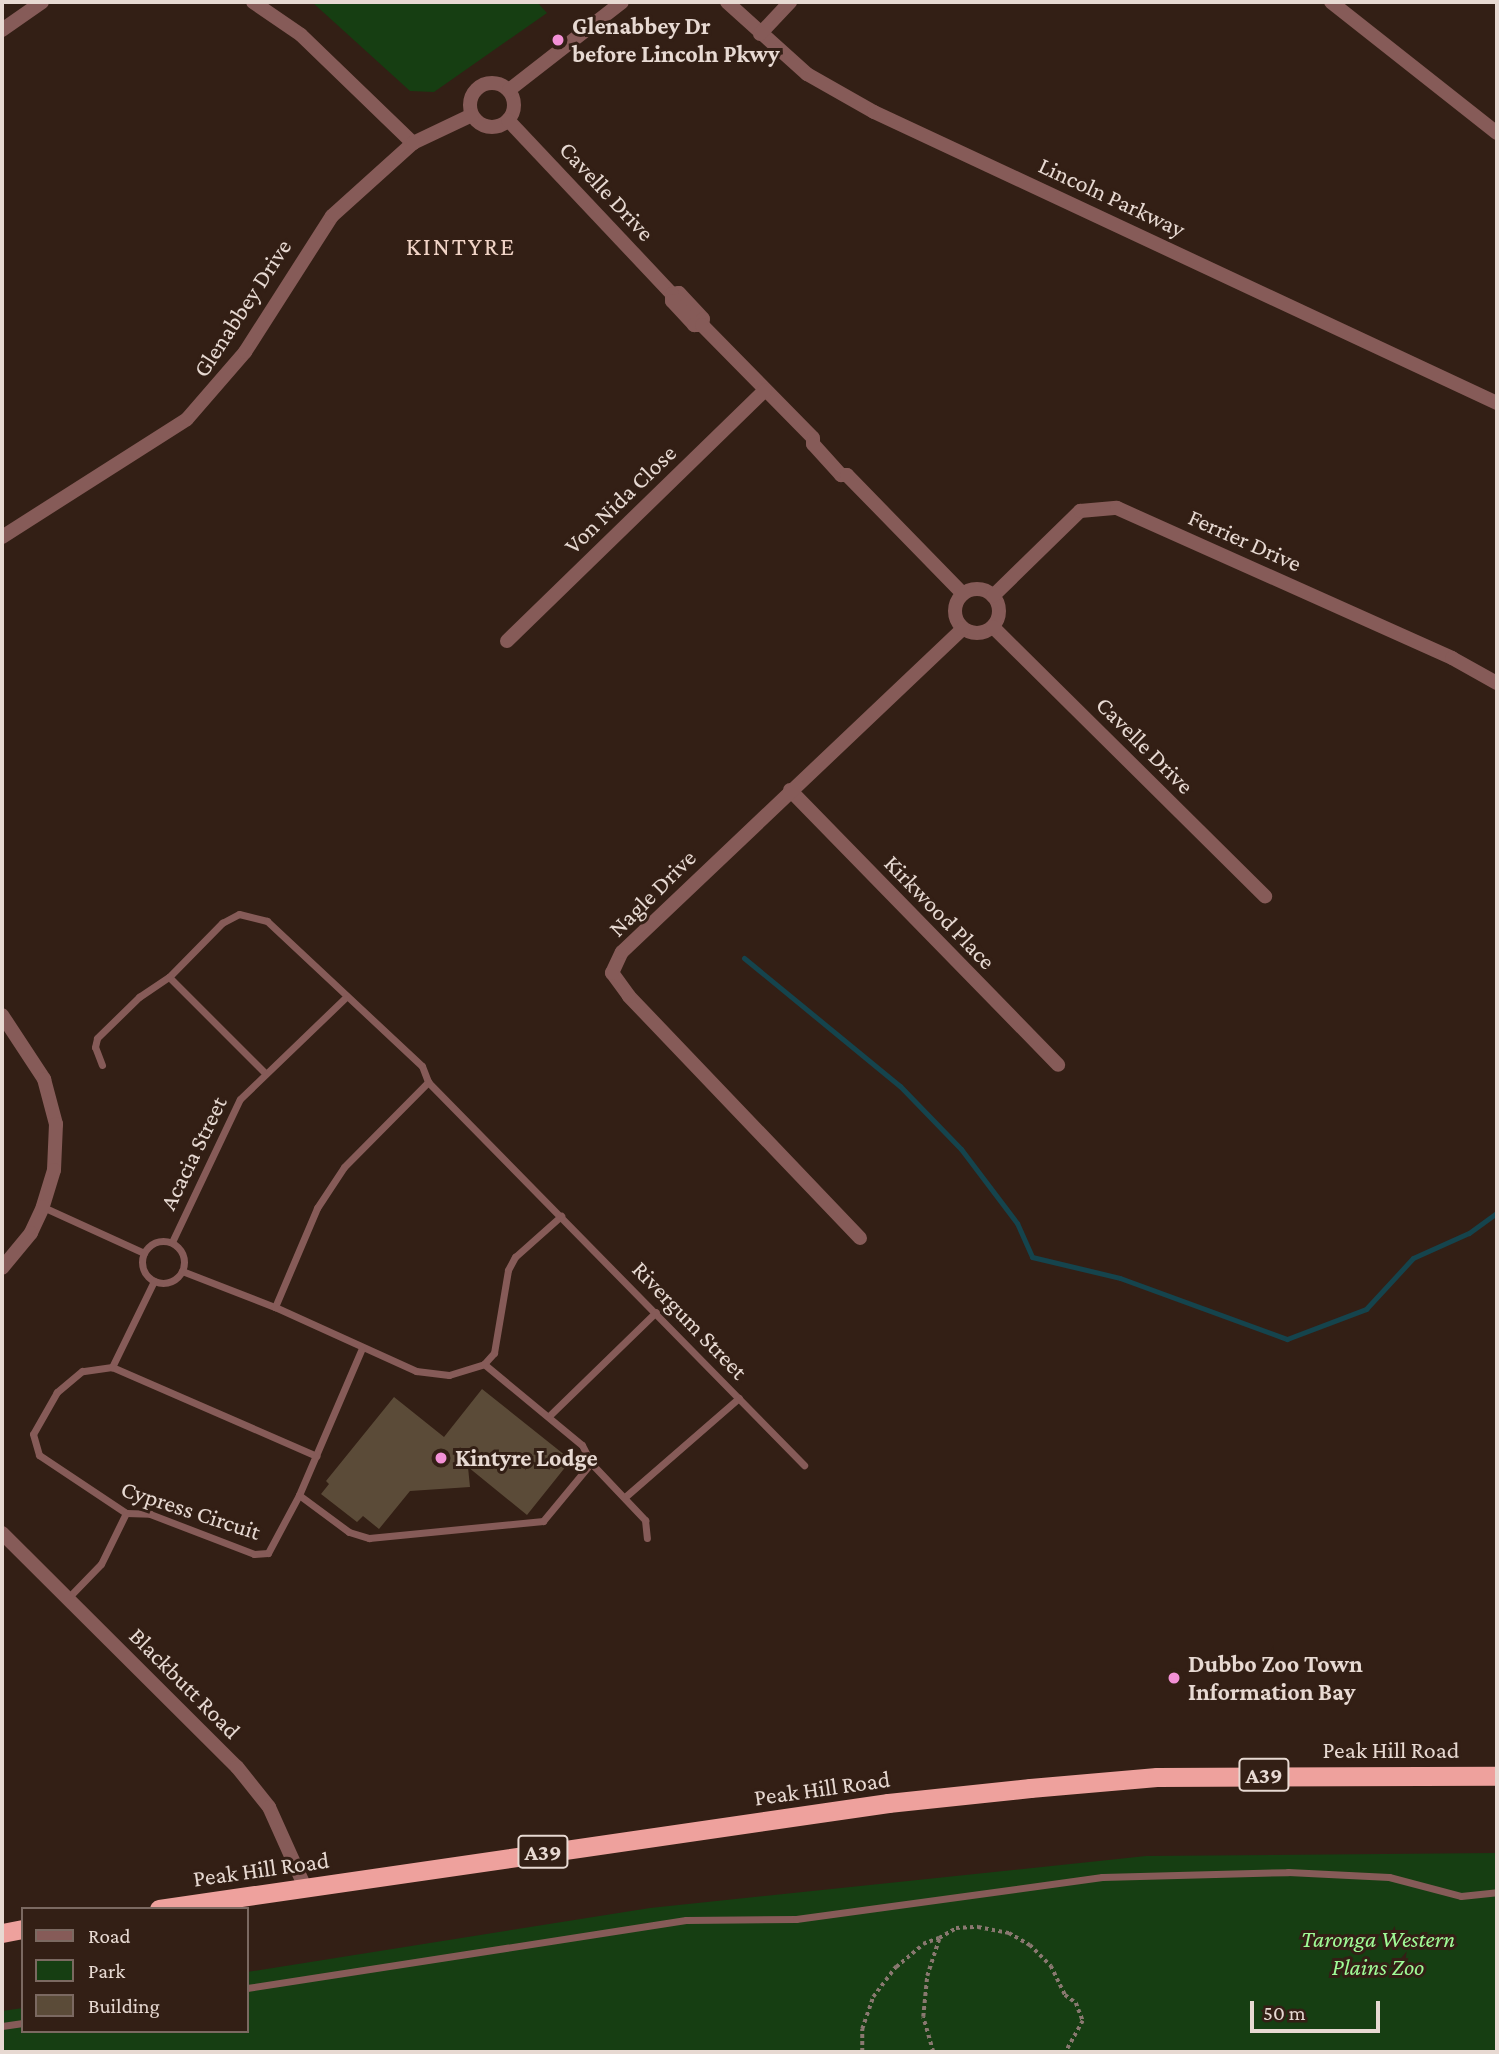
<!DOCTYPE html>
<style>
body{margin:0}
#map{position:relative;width:1499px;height:2054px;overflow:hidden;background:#331f15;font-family:"Crimson Pro",serif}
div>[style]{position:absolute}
.green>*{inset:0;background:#163e12}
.stream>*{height:5px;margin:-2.5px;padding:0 2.5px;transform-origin:2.5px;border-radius:2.5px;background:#15444d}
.building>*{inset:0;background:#5b4b38}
.path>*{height:3.5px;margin-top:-1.75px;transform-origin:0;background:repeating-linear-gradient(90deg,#897870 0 3.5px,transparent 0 7px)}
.service>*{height:7px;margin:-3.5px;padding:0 3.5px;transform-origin:3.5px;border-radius:3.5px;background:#865b58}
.service>.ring{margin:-3.5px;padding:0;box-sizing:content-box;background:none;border:7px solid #865b58;border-radius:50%}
.minor>*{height:14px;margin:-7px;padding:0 7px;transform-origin:7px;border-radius:7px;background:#865b58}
.minor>.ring{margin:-7px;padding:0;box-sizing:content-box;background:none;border:14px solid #865b58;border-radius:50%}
.tertiary>*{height:14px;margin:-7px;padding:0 7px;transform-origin:7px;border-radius:7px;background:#865b58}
.trunk>*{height:19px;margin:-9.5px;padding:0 9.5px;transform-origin:9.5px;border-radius:9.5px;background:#eea19d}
.dots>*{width:19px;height:19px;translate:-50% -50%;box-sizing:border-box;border:4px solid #331f15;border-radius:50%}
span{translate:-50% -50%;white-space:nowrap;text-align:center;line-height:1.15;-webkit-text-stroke:6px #331f15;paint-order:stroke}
.shield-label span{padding:2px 5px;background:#331f15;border:2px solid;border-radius:5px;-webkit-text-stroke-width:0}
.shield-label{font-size:23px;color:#e7d9d2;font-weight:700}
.poi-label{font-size:24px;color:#e7d9d2;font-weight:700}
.left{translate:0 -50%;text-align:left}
.street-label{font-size:24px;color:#e7d9d2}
.park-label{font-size:24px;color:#9ffa96;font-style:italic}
.neighbourhood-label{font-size:26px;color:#f0d3c6;letter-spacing:2px}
.frame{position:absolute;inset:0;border:4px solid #e7d9d2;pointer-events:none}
.legend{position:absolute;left:21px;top:1907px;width:228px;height:126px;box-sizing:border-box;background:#331f15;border:2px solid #7b6961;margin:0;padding:9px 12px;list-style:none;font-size:21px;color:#e7d9d2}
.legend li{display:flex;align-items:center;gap:14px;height:35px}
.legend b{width:35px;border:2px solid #7b6961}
.scale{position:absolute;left:1250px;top:2001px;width:130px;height:32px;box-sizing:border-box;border:4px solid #e7d9d2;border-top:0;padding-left:9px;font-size:21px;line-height:24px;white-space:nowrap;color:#e7d9d2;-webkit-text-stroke:5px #331f15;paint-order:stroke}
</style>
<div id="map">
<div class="green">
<div style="clip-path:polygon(312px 2px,537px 2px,547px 13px,434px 92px,410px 91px)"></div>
<div style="clip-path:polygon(1497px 1853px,1497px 2052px,2px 2052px,2px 2011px,23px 2008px,23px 2031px,247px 2031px,247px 1972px,650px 1908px,1146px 1856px)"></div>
</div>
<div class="stream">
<div style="left:744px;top:958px;width:202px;rotate:39.4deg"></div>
<div style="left:900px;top:1086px;width:88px;rotate:45.9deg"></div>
<div style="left:961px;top:1149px;width:93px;rotate:52.9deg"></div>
<div style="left:1017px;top:1223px;width:37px;rotate:66deg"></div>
<div style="left:1032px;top:1257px;width:90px;rotate:13.4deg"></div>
<div style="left:1120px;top:1278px;width:178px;rotate:20.1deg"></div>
<div style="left:1287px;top:1339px;width:85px;rotate:-20.8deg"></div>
<div style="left:1366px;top:1309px;width:69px;rotate:-47.3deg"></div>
<div style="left:1413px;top:1258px;width:61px;rotate:-24.1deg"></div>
<div style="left:1469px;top:1233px;width:34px;rotate:-36deg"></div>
</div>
<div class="building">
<div style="clip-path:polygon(482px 1389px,571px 1460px,527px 1515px,468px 1467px,470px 1487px,410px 1491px,379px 1529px,363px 1516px,357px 1522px,321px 1494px,329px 1484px,326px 1481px,394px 1397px,444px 1437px)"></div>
</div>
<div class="path">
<div style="left:862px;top:2052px;width:23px;rotate:-90deg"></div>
<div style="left:862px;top:2029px;width:34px;rotate:-71deg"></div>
<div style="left:873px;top:1997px;width:38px;rotate:-53deg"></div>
<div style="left:896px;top:1967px;width:35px;rotate:-40deg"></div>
<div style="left:923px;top:1944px;width:17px;rotate:-21deg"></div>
<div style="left:933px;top:2052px;width:36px;rotate:-106deg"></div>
<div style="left:923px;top:2017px;width:41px;rotate:-84.4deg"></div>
<div style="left:927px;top:1976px;width:40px;rotate:-72deg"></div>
<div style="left:939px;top:1938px;width:20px;rotate:-30deg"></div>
<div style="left:956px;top:1928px;width:22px;rotate:-3deg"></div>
<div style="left:978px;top:1927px;width:32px;rotate:11deg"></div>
<div style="left:1009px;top:1933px;width:24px;rotate:30deg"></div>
<div style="left:1030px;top:1945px;width:30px;rotate:45deg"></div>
<div style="left:1051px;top:1966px;width:32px;rotate:64deg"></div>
<div style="left:1065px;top:1995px;width:14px;rotate:36deg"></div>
<div style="left:1076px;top:2003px;width:19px;rotate:69deg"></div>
<div style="left:1083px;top:2021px;width:35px;rotate:119deg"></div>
</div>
<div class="service">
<div style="left:169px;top:977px;width:134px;rotate:45deg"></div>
<div style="left:102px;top:1065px;width:19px;rotate:-111deg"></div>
<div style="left:95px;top:1047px;width:9px;rotate:-77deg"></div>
<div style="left:97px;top:1038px;width:59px;rotate:-44.3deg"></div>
<div style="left:139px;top:997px;width:36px;rotate:-34deg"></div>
<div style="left:169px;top:977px;width:76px;rotate:-45.5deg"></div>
<div style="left:222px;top:923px;width:19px;rotate:-28deg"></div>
<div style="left:239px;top:914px;width:29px;rotate:14deg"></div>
<div style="left:267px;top:921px;width:212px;rotate:43.1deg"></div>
<div style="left:422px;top:1066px;width:17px;rotate:69deg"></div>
<div style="left:428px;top:1082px;width:537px;rotate:45.53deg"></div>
<div style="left:43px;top:1207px;width:111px;rotate:24.5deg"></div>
<div class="ring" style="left:142px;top:1241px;width:35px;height:35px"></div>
<div style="left:172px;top:1242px;width:158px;rotate:-64.6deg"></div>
<div style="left:240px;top:1099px;width:146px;rotate:-43.9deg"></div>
<div style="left:182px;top:1271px;width:100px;rotate:21.2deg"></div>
<div style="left:275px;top:1307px;width:155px;rotate:24.4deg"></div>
<div style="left:416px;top:1371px;width:33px;rotate:7deg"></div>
<div style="left:449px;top:1375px;width:37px;rotate:-17deg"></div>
<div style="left:154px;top:1281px;width:96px;rotate:116deg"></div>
<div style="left:112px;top:1367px;width:30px;rotate:172deg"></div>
<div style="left:82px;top:1371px;width:33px;rotate:140deg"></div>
<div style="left:57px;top:1392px;width:48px;rotate:119.7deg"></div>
<div style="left:33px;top:1434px;width:22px;rotate:74deg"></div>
<div style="left:39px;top:1455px;width:105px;rotate:33.7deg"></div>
<div style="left:126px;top:1513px;width:24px;rotate:2deg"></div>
<div style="left:150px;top:1514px;width:111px;rotate:21deg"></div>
<div style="left:254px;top:1554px;width:14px;rotate:-4deg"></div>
<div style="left:268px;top:1553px;width:66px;rotate:-61.9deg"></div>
<div style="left:299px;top:1495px;width:158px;rotate:-66.8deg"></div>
<div style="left:275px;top:1307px;width:108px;rotate:-67deg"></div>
<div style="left:317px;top:1208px;width:49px;rotate:-56.6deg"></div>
<div style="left:344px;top:1167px;width:120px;rotate:-45.3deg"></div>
<div style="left:484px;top:1364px;width:127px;rotate:39.6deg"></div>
<div style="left:582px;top:1445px;width:20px;rotate:63deg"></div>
<div style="left:591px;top:1463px;width:79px;rotate:46.5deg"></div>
<div style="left:645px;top:1520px;width:18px;rotate:84deg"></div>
<div style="left:484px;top:1364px;width:15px;rotate:-48deg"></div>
<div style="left:494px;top:1353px;width:84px;rotate:-80.4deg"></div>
<div style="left:508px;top:1270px;width:15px;rotate:-62deg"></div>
<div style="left:515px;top:1257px;width:62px;rotate:-41.7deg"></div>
<div style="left:112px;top:1367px;width:223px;rotate:23.5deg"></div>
<div style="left:549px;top:1416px;width:149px;rotate:-44.2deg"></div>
<div style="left:299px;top:1495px;width:62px;rotate:36.5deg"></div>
<div style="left:349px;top:1532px;width:21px;rotate:17deg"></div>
<div style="left:369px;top:1538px;width:175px;rotate:-5.6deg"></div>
<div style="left:543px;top:1521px;width:75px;rotate:-50.4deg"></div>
<div style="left:625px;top:1497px;width:151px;rotate:-41deg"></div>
<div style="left:68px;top:1598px;width:47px;rotate:-45.9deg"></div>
<div style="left:101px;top:1564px;width:57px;rotate:-63.9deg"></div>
<div style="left:247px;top:1988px;width:444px;rotate:-8.8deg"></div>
<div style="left:686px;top:1920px;width:110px;rotate:-0.5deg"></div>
<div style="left:796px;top:1919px;width:309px;rotate:-7.8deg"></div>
<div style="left:1102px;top:1877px;width:186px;rotate:-1.5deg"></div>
<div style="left:1288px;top:1872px;width:101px;rotate:2.8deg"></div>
<div style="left:1389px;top:1877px;width:74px;rotate:14.8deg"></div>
<div style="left:1461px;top:1896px;width:36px;rotate:-6deg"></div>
<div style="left:2px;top:2026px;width:21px;rotate:-8deg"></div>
</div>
<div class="minor">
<div style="left:253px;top:2px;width:58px;rotate:34.5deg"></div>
<div style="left:301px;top:35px;width:156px;rotate:44deg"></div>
<div style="left:727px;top:2px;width:108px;rotate:42deg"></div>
<div style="left:807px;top:74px;width:77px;rotate:29.6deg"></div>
<div style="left:874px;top:112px;width:688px;rotate:25.04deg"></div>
<div style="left:1331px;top:2px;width:211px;rotate:38.3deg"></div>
<div style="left:2px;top:30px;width:49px;rotate:-35deg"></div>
<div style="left:760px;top:34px;width:44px;rotate:-46.8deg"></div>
<div class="ring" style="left:470px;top:83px;width:30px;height:30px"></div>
<div style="left:509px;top:90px;width:143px;rotate:-37.9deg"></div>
<div style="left:508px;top:120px;width:239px;rotate:46.7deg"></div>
<div style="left:672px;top:294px;width:7px;rotate:-8deg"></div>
<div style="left:679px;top:293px;width:35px;rotate:47deg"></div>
<div style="left:703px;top:319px;width:6px;rotate:99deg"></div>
<div style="left:672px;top:294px;width:7px;rotate:90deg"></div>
<div style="left:672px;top:301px;width:33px;rotate:47deg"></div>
<div style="left:694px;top:325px;width:8px"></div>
<div style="left:702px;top:325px;width:158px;rotate:45.5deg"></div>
<div style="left:813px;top:438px;width:6px;rotate:90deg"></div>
<div style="left:813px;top:444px;width:42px;rotate:47.9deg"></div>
<div style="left:841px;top:475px;width:6px"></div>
<div style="left:847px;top:475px;width:166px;rotate:45.7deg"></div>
<div style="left:2px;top:537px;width:219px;rotate:-32.5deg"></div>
<div style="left:187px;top:419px;width:89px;rotate:-49.1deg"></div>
<div style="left:245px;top:352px;width:161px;rotate:-57.4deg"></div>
<div style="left:332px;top:216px;width:109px;rotate:-42deg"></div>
<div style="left:413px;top:143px;width:65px;rotate:-25.4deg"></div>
<div class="ring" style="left:955px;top:589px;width:30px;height:30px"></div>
<div style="left:993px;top:596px;width:122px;rotate:-44.3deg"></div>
<div style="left:1080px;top:511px;width:37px;rotate:-5deg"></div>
<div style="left:1117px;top:508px;width:367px;rotate:24.1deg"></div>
<div style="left:1452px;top:658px;width:51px;rotate:29.1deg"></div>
<div style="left:993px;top:627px;width:383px;rotate:44.7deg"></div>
<div style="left:507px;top:641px;width:360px;rotate:-44.2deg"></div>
<div style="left:790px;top:790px;width:384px;rotate:45.7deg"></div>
<div style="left:2px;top:1015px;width:77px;rotate:56.7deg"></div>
<div style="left:44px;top:1079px;width:47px;rotate:75.1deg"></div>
<div style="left:56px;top:1124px;width:46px;rotate:92.5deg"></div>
<div style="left:54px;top:1170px;width:39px;rotate:107deg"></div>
<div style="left:43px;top:1207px;width:29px;rotate:115deg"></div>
<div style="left:31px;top:1233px;width:45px;rotate:129.6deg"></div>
<div style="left:860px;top:1238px;width:335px;rotate:-133.7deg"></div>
<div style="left:629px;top:996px;width:29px;rotate:-126deg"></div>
<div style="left:612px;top:973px;width:23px;rotate:-65deg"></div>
<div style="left:622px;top:952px;width:470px;rotate:-43.5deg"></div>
</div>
<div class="tertiary">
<div style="left:2px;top:1533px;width:332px;rotate:44.9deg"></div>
<div style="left:237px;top:1767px;width:51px;rotate:51.3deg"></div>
<div style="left:269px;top:1807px;width:88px;rotate:65.8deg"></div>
</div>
<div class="trunk">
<div style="left:159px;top:1909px;width:737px;rotate:-8.27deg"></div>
<div style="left:888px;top:1803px;width:143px;rotate:-6deg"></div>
<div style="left:1030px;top:1788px;width:127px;rotate:-5deg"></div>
<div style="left:1157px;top:1777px;width:340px;rotate:-0.2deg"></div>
<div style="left:2px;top:1933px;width:21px;rotate:-11deg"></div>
</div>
<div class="dots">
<div style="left:558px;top:40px;background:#f391d6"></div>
<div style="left:441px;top:1458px;background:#f391d6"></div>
<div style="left:1174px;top:1678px;background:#f391d6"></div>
</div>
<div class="shield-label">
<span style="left:1264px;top:1775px">A39</span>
<span style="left:543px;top:1852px">A39</span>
</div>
<div class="poi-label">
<span class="left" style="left:572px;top:40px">Glenabbey Dr<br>before Lincoln Pkwy</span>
<span class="left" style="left:455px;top:1458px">Kintyre Lodge</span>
<span class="left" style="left:1188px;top:1678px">Dubbo Zoo Town<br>Information Bay</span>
</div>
<div class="street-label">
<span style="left:607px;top:191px;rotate:47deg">Cavelle Drive</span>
<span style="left:1112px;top:197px;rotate:25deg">Lincoln Parkway</span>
<span style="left:242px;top:308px;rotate:-57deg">Glenabbey Drive</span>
<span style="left:620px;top:499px;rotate:-44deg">Von Nida Close</span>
<span style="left:1245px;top:540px;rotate:24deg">Ferrier Drive</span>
<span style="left:1145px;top:745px;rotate:45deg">Cavelle Drive</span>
<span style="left:652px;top:893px;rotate:-45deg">Nagle Drive</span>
<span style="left:940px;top:912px;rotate:46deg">Kirkwood Place</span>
<span style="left:193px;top:1153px;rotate:-64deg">Acacia Street</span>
<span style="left:690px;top:1320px;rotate:46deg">Rivergum Street</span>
<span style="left:191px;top:1510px;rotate:18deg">Cypress Circuit</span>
<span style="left:185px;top:1683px;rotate:45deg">Blackbutt Road</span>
<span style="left:1391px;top:1750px">Peak Hill Road</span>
<span style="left:822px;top:1788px;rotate:-8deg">Peak Hill Road</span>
<span style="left:261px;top:1869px;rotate:-8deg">Peak Hill Road</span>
</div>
<div class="park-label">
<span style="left:1378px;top:1953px">Taronga Western<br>Plains Zoo</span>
</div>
<div class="neighbourhood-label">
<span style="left:461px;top:247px">KINTYRE</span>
</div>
<div class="frame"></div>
<ul class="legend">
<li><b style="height:9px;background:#865b58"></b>Road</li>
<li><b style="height:19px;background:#163e12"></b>Park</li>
<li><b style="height:19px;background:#5b4b38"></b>Building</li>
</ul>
<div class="scale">50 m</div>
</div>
